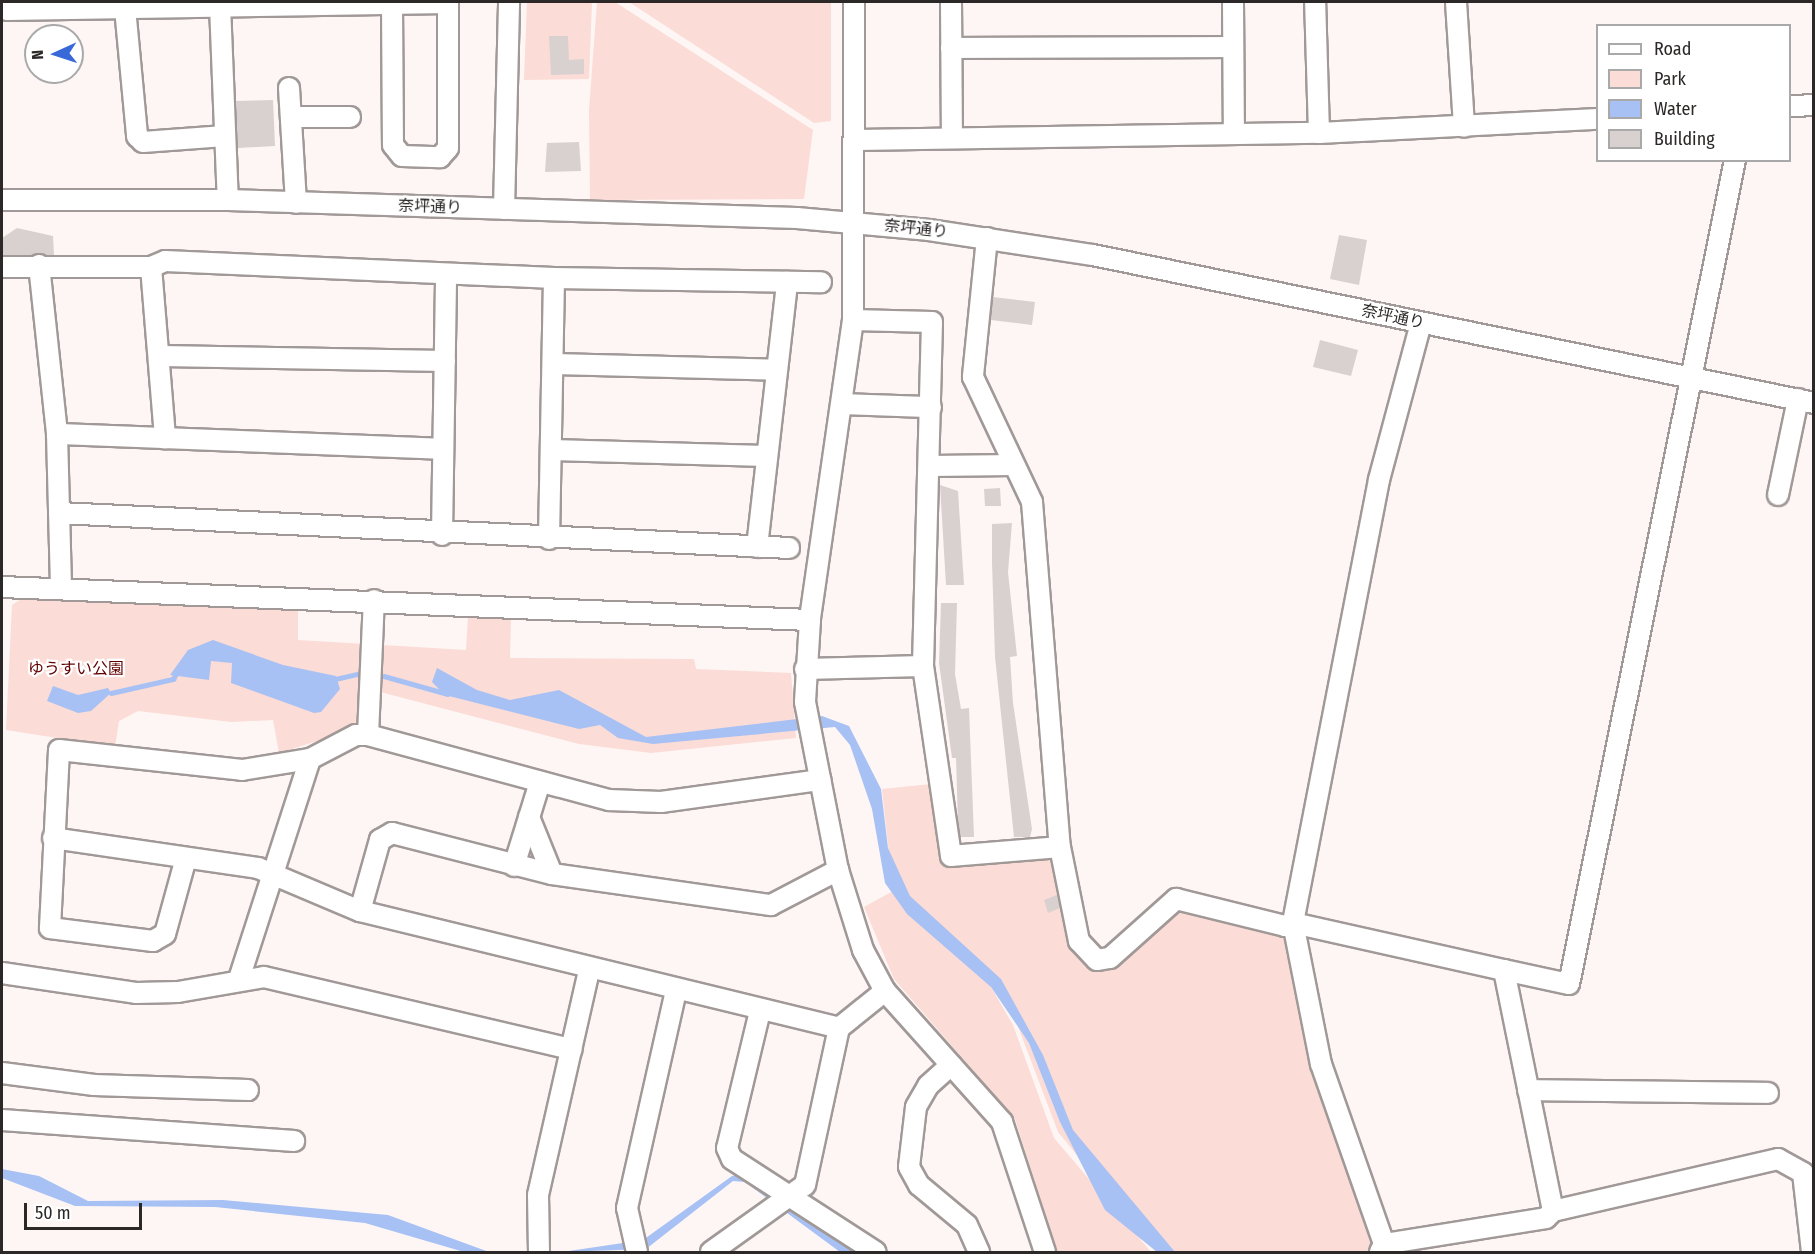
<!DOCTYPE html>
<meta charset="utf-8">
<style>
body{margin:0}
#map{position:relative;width:1815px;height:1254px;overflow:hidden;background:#fef6f4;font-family:"Fira Sans Condensed","Noto Sans JP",sans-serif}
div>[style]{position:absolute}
.green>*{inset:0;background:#fbdcd6}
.water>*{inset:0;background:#a8c1f4}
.stream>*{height:4.5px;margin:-2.25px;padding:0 2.25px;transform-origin:2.25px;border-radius:2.25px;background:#a8c1f4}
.building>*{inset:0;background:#d9d1d0}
.roads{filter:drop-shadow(2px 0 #a09997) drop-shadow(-2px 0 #a09997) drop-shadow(0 2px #a09997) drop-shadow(0 -2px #a09997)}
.minor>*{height:20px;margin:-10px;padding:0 10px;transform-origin:10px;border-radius:10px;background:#fff}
span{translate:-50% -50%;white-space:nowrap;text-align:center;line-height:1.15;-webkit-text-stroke:4.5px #fff;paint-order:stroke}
.street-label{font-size:16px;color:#2b2827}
.park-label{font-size:16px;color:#610000}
.frame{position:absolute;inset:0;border:3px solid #2b2827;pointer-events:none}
.legend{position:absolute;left:1596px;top:24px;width:195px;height:138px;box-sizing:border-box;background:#fff;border:2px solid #aaa9a9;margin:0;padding:8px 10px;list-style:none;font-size:18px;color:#2b2827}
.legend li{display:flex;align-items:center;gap:12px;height:30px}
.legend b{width:30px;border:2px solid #aaa9a9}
.north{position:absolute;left:24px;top:24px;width:60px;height:60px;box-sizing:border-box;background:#fff;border:2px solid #aaa9a9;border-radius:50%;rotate:267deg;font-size:16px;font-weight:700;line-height:24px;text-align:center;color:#2b2827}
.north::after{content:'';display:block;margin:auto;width:21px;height:27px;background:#3969d9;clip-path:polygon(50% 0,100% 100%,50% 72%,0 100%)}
.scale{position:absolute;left:24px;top:1203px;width:118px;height:27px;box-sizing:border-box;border:3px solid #2b2827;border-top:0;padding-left:8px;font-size:18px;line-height:21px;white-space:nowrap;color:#2b2827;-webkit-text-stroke:4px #fff;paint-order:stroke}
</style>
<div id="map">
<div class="green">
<div style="clip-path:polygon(527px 2px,592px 2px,589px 79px,524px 80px)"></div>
<div style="clip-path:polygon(597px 2px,615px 2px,813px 130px,804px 199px,590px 200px,589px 110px)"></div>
<div style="clip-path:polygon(629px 2px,831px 2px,831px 121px,814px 123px)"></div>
<div style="clip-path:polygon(21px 599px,298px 607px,298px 640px,466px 650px,468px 616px,511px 618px,510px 658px,694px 659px,696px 669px,791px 673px,796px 738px,651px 753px,579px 744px,365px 688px,362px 727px,279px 753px,273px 720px,231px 722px,138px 711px,119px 721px,115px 747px,6px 730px,12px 605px)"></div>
<div style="clip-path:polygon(941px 783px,952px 856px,1060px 847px,1077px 928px,1097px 959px,1176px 899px,1285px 926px,1378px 1252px,1156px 1252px,1058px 1132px,1000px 979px,991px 987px,1013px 1025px,1054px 1138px,1151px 1252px,1057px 1252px,1015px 1119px,894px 979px,864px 907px,893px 891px,882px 789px)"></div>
</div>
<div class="water">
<div style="clip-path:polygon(213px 640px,283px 665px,336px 676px,340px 689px,321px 712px,314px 713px,231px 683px,232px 663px,211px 661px,209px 680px,170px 675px,188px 650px)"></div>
<div style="clip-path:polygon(437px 668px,477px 690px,510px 700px,559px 690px,646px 737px,822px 716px,849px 726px,881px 789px,888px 848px,910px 896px,1001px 979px,1043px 1055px,1073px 1130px,1175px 1252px,1157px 1252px,1105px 1210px,1060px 1122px,1029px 1043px,991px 987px,907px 914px,885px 883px,872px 809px,850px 745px,835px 727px,653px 744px,618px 738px,600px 725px,579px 729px,445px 695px,432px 682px)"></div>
<div style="clip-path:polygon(53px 686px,78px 695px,108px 688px,111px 693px,91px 711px,78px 713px,47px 701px)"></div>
<div style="clip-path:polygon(2px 1169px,39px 1176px,88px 1201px,223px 1200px,388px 1215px,489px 1252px,464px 1252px,365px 1223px,215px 1207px,75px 1206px,2px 1178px)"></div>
<div style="clip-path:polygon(747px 1173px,857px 1252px,840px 1252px,745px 1182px,733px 1181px,646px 1249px,562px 1252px,643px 1240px,732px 1176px)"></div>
</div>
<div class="stream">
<div style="left:384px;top:676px;width:66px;rotate:15.7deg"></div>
<div style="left:331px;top:680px;width:28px;rotate:-13deg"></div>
<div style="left:111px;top:693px;width:64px;rotate:-12.7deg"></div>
<div style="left:173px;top:679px;width:8px;rotate:-60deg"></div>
</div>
<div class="building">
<div style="clip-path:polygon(549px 36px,568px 36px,569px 60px,584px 59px,584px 74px,551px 75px)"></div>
<div style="clip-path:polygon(273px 100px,275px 146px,238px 148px,236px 101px)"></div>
<div style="clip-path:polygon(579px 142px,581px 171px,545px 172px,547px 143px)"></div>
<div style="clip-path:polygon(17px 228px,53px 236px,54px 255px,2px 256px,2px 238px)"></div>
<div style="clip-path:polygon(1339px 235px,1367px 240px,1359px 285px,1330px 279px)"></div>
<div style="clip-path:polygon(993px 297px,1035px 302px,1032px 325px,991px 320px)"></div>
<div style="clip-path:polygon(1320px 340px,1358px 350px,1351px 376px,1313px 367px)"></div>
<div style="clip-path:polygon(940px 485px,958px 491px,964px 585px,946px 585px)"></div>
<div style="clip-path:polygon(1000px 488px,1001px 506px,985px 506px,984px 489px)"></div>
<div style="clip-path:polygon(1012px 523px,1008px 572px,1017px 656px,1010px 657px,1013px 703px,1032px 829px,1030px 837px,1014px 837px,995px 657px,992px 563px,992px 524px)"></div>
<div style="clip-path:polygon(941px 603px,957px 603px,955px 674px,961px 709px,969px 708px,974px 837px,960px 837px,958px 824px,956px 758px,952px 758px,939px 663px)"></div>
<div style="clip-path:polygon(1057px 895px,1060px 908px,1048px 913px,1044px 900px)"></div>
</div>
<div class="roads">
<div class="minor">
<div style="left:7px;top:2px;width:8px;rotate:90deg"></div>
<div style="left:7px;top:10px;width:441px;rotate:-0.9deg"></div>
<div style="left:854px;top:2px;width:318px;rotate:90.2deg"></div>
<div style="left:853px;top:320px;width:303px;rotate:98.2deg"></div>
<div style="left:810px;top:620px;width:82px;rotate:93.5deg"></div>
<div style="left:805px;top:702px;width:171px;rotate:78.9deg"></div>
<div style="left:838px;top:870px;width:84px;rotate:72.6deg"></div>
<div style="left:863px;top:950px;width:47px;rotate:61.8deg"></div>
<div style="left:885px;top:991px;width:176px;rotate:48.2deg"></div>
<div style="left:1002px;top:1122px;width:137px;rotate:71.7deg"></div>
<div style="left:951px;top:2px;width:136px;rotate:89.6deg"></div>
<div style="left:1233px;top:2px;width:130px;rotate:89.6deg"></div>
<div style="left:1456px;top:2px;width:125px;rotate:86.3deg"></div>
<div style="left:220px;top:5px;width:195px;rotate:87.7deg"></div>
<div style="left:392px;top:5px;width:140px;rotate:89.6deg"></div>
<div style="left:393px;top:145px;width:14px;rotate:51deg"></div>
<div style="left:402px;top:156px;width:38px;rotate:2deg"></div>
<div style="left:440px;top:157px;width:12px;rotate:-48deg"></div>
<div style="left:448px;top:148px;width:146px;rotate:-90deg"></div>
<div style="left:125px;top:8px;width:129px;rotate:84.6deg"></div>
<div style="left:137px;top:136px;width:8px;rotate:45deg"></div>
<div style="left:143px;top:142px;width:82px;rotate:-4.2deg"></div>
<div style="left:951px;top:48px;width:282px;rotate:-0.2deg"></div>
<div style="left:289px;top:88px;width:115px;rotate:86.5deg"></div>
<div style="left:1790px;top:106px;width:24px;rotate:-2deg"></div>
<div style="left:291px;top:117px;width:59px"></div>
<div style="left:1319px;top:133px;width:279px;rotate:-2.9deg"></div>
<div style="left:857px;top:140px;width:462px;rotate:-0.9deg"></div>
<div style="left:1319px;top:133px;width:131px;rotate:-91.7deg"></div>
<div style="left:2px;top:200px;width:226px"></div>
<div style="left:228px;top:200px;width:569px;rotate:1.81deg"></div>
<div style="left:797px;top:218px;width:133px;rotate:5.2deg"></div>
<div style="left:929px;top:230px;width:166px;rotate:8.7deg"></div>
<div style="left:1093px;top:255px;width:736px;rotate:11.6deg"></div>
<div style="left:504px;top:209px;width:207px;rotate:-88.6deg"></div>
<div style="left:987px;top:238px;width:140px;rotate:95.8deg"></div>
<div style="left:973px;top:377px;width:138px;rotate:64.7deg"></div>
<div style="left:1032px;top:502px;width:346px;rotate:85.4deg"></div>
<div style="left:1060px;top:847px;width:96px;rotate:78.6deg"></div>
<div style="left:1079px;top:941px;width:26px;rotate:47deg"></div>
<div style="left:1097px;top:960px;width:13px;rotate:-9deg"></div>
<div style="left:1110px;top:958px;width:89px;rotate:-41.8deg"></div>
<div style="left:1176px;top:899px;width:112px;rotate:13.9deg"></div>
<div style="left:1285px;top:926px;width:9px;rotate:-21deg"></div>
<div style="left:1293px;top:923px;width:144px;rotate:78.8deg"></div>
<div style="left:1321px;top:1064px;width:191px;rotate:70.7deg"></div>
<div style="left:1384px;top:1244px;width:9px;rotate:117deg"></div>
<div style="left:39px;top:265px;width:170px;rotate:83.9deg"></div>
<div style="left:57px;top:434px;width:154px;rotate:88.5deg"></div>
<div style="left:4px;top:267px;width:147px"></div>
<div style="left:151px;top:267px;width:15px;rotate:-23deg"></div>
<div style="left:165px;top:261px;width:389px;rotate:2.5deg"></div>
<div style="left:554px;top:278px;width:267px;rotate:0.9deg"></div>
<div style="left:151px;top:267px;width:172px;rotate:85.3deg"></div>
<div style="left:853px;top:320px;width:79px;rotate:1.5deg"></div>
<div style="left:932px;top:322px;width:344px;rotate:91.5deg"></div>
<div style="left:923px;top:666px;width:192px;rotate:81.6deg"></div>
<div style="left:951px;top:856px;width:109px;rotate:-4.7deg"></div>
<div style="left:1421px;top:323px;width:163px;rotate:105deg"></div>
<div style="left:1379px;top:480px;width:451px;rotate:101deg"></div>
<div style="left:1293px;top:923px;width:216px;rotate:12.6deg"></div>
<div style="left:162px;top:356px;width:283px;rotate:1deg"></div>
<div style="left:554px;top:364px;width:223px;rotate:1.5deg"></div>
<div style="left:844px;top:404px;width:87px;rotate:2deg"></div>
<div style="left:57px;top:434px;width:386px;rotate:2.2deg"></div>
<div style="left:552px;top:450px;width:214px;rotate:1.6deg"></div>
<div style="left:931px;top:466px;width:83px;rotate:-0.7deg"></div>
<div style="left:1778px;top:495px;width:98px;rotate:-78.2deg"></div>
<div style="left:59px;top:513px;width:731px;rotate:2.74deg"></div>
<div style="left:442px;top:535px;width:261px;rotate:-89.1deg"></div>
<div style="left:549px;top:539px;width:261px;rotate:-88.9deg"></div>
<div style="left:757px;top:547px;width:267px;rotate:-83.5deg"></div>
<div style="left:2px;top:587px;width:809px;rotate:2.34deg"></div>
<div style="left:805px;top:669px;width:118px;rotate:-1.5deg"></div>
<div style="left:368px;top:735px;width:135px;rotate:-87.5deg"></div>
<div style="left:529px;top:817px;width:61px;rotate:68deg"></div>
<div style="left:53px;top:838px;width:207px;rotate:8.3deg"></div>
<div style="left:258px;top:868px;width:111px;rotate:22.9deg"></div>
<div style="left:360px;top:911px;width:493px;rotate:13.7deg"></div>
<div style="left:186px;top:858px;width:79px;rotate:105.4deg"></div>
<div style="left:165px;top:934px;width:14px;rotate:150deg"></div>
<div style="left:153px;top:941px;width:104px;rotate:-172.8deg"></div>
<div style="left:50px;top:928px;width:178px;rotate:-87.1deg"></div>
<div style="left:59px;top:750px;width:184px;rotate:6.2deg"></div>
<div style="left:242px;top:770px;width:69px;rotate:-9.2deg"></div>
<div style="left:310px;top:759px;width:52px;rotate:-27.6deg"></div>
<div style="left:356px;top:735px;width:12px"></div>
<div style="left:368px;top:735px;width:250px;rotate:15.1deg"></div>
<div style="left:609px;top:800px;width:52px;rotate:2.2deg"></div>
<div style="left:661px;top:802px;width:161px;rotate:-7.9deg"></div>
<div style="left:514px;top:866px;width:88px;rotate:-72.8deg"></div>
<div style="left:360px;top:911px;width:74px;rotate:-74.3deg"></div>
<div style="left:380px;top:840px;width:14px;rotate:-30deg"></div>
<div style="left:392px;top:833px;width:165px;rotate:14.4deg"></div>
<div style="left:552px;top:874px;width:221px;rotate:8.1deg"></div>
<div style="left:771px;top:905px;width:76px;rotate:-27.6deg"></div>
<div style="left:2px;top:973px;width:135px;rotate:8.5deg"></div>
<div style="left:136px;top:993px;width:42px;rotate:-1.4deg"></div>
<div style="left:178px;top:992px;width:87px;rotate:-9.9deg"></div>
<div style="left:264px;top:977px;width:316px;rotate:13.2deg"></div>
<div style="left:239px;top:979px;width:231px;rotate:-72.1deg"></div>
<div style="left:760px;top:1011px;width:141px;rotate:103.5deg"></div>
<div style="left:727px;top:1148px;width:12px;rotate:66deg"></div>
<div style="left:732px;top:1159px;width:171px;rotate:32.9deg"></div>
<div style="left:839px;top:1028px;width:59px;rotate:-38.8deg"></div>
<div style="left:951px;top:1065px;width:31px;rotate:138deg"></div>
<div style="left:928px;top:1086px;width:24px;rotate:120deg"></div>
<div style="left:916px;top:1107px;width:60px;rotate:96.7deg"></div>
<div style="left:909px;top:1167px;width:21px;rotate:61deg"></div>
<div style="left:919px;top:1185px;width:62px;rotate:39.8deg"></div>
<div style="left:967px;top:1225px;width:30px;rotate:66deg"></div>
<div style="left:2px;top:1073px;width:93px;rotate:7.4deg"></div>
<div style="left:94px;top:1085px;width:154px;rotate:1.9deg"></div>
<div style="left:1528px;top:1090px;width:240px;rotate:0.7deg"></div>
<div style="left:2px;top:1120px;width:293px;rotate:4.1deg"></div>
<div style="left:1553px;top:1211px;width:246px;rotate:-101.5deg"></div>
<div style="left:1504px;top:970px;width:66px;rotate:12.2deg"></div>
<div style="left:1569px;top:984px;width:841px;rotate:-78.61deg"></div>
<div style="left:1384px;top:1244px;width:164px;rotate:-9.1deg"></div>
<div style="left:1546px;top:1218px;width:10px;rotate:-45deg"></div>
<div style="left:1553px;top:1211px;width:231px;rotate:-13deg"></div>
<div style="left:1778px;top:1159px;width:29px;rotate:29deg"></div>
<div style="left:1803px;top:1173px;width:80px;rotate:83.5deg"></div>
<div style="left:539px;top:1252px;width:57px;rotate:-91deg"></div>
<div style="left:538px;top:1195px;width:230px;rotate:-77.2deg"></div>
<div style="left:637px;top:1252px;width:45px;rotate:-102.8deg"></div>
<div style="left:627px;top:1208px;width:223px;rotate:-77.3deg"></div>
<div style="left:711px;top:1252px;width:115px;rotate:-35.5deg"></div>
<div style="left:805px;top:1185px;width:161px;rotate:-77.8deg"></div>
</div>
</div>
<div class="street-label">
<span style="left:430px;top:207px;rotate:2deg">奈坪通り</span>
<span style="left:916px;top:229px;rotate:6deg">奈坪通り</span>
<span style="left:1393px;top:317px;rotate:12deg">奈坪通り</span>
</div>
<div class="park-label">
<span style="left:76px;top:669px">ゆうすい公園</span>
</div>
<div class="frame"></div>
<ul class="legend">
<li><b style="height:8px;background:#fff"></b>Road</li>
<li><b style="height:16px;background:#fbdcd6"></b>Park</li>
<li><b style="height:16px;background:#a8c1f4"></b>Water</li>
<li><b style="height:16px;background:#d9d1d0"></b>Building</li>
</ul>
<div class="north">N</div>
<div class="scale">50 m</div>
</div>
